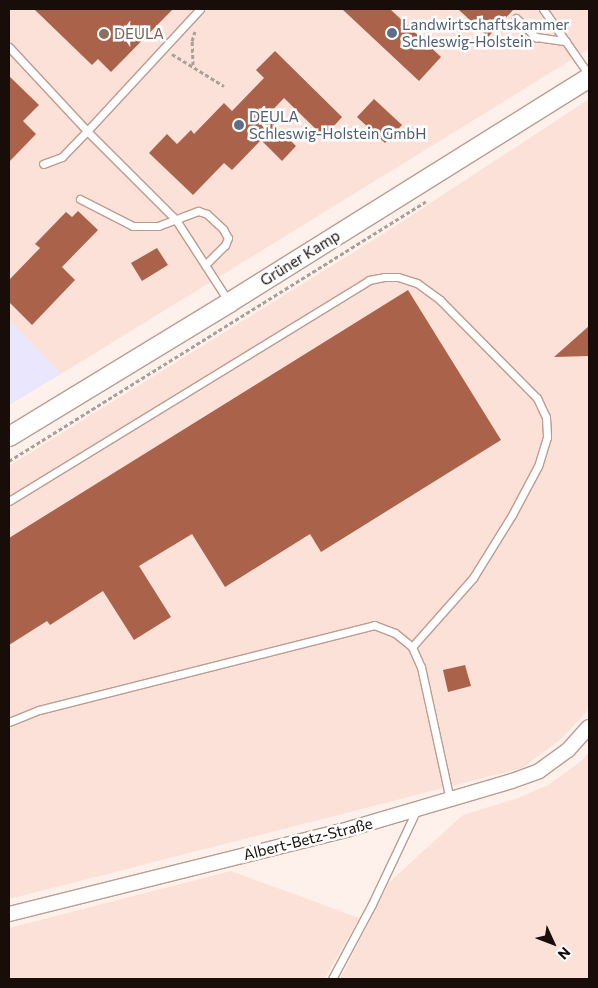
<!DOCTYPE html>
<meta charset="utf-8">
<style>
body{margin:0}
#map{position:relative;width:598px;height:988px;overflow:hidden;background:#fef0ea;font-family:Commissioner,sans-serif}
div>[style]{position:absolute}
.built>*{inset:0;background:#fbe1d7}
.education>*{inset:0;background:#e9e6fd}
.building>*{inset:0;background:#ab624a}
.path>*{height:3px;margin-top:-1.5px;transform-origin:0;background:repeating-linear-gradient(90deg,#ac9f9a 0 4px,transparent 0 6.5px)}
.roads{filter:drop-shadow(1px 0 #bd9c90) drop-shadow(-1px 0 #bd9c90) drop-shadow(0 1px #bd9c90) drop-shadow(0 -1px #bd9c90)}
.lane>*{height:7px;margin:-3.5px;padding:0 3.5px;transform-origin:3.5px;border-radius:3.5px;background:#fff}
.street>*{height:14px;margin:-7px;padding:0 7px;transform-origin:7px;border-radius:7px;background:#fff}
.secondary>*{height:19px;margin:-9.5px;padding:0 9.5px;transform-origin:9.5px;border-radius:9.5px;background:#fff}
.dots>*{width:14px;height:14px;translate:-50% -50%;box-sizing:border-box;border:2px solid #fff;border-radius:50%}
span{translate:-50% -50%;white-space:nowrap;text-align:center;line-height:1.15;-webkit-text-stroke:5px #fff;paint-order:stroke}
.service-label{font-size:15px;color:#4e5e75}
.left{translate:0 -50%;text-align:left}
.education-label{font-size:15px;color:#785e54}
.street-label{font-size:15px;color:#180d09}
.frame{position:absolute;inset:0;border:10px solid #180d09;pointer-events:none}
.north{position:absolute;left:528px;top:918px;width:50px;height:50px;-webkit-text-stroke:4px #fff;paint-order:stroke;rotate:133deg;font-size:14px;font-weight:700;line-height:20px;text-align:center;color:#180d09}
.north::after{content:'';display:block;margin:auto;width:18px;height:22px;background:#180d09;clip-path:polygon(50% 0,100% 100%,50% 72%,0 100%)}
</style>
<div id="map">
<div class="built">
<div style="clip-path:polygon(9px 9px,589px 9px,589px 49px,61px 374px,9px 320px)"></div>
<div style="clip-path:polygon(589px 99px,589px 709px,561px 739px,522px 768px,9px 899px,9px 466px,391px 229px)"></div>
<div style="clip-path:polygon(589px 752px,589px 979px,340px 979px,389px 883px,420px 854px,463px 815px,518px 798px,548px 785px,580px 762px)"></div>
<div style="clip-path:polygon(231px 871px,359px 918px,324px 979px,9px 979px,9px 928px)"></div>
</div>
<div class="education">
<div style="clip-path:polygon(9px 320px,61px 374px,9px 405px)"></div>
</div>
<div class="building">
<div style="clip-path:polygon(34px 9px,173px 9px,111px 72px,98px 59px,92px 65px)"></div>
<div style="clip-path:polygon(342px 9px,390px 9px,441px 57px,419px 81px)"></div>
<div style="clip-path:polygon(458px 9px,514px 9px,488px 37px)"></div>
<div style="clip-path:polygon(275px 51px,342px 117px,324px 137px,284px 98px,266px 117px,296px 146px,282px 161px,261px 140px,232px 170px,224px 163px,193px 195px,149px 153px,167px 134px,177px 144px,191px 130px,194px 134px,224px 103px,232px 111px,264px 78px,256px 70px)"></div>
<div style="clip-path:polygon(9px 76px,39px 105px,23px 121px,36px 134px,9px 162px)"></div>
<div style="clip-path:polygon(374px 99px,402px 125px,385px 143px,357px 117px)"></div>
<div style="clip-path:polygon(78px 211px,98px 230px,62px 267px,75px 280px,32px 325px,9px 302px,9px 280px,40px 248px,35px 244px,66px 212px,72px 217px)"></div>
<div style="clip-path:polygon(157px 248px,168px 265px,142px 281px,131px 263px)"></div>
<div style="clip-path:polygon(408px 290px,501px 440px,321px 552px,310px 534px,225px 587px,192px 534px,139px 566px,171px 617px,134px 640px,103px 591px,50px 625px,47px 621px,9px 645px,9px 538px)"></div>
<div style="clip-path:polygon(589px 326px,589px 356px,554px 357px)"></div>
<div style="clip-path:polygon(465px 665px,471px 686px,448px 692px,443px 670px)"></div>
</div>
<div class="path">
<div style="left:172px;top:54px;width:61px;rotate:31.6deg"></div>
<div style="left:193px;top:65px;width:24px;rotate:-92deg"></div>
<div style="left:192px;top:41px;width:10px;rotate:-73deg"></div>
<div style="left:9px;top:461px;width:491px;rotate:-31.9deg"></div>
</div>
<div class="roads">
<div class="lane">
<div style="left:200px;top:9px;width:166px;rotate:132.8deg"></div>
<div style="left:87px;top:131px;width:126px;rotate:45deg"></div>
<div style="left:176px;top:220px;width:98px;rotate:57.1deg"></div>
<div style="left:543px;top:9px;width:80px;rotate:55.1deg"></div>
<div style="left:516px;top:18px;width:28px;rotate:44deg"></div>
<div style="left:536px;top:37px;width:30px;rotate:8deg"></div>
<div style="left:9px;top:47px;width:115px;rotate:47.1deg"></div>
<div style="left:87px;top:131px;width:36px;rotate:134deg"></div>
<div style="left:62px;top:157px;width:20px;rotate:160deg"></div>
<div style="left:80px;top:199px;width:59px;rotate:27deg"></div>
<div style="left:133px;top:226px;width:25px"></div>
<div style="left:158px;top:226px;width:43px;rotate:-20.6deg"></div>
<div style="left:198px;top:211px;width:9px;rotate:18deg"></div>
<div style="left:207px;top:214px;width:22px;rotate:43deg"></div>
<div style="left:223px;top:229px;width:10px;rotate:61deg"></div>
<div style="left:228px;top:238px;width:8px;rotate:113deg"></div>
<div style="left:225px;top:245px;width:28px;rotate:135deg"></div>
<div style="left:9px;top:501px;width:422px;rotate:-31.5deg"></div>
<div style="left:369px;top:280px;width:15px;rotate:-11deg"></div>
<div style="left:384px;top:277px;width:14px"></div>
<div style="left:398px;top:277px;width:20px;rotate:18deg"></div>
<div style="left:417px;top:283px;width:29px;rotate:36deg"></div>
<div style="left:440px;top:300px;width:138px;rotate:45.3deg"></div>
<div style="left:537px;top:398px;width:21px;rotate:65deg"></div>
<div style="left:546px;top:417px;width:20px;rotate:87deg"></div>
<div style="left:547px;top:437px;width:30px;rotate:107deg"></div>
<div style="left:538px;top:466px;width:55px;rotate:118deg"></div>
<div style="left:512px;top:515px;width:74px;rotate:121.8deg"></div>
<div style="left:473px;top:578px;width:92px;rotate:131.5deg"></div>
<div style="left:9px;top:722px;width:32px;rotate:-22deg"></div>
<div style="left:39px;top:710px;width:346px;rotate:-14.2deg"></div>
<div style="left:374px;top:625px;width:22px;rotate:21deg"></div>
<div style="left:395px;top:633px;width:22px;rotate:39deg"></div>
<div style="left:412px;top:647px;width:22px;rotate:66deg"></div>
<div style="left:421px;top:667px;width:136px;rotate:77.7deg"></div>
<div style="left:332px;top:979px;width:85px;rotate:-61.9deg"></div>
<div style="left:372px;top:904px;width:103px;rotate:-64.7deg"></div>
</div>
<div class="street">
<div style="left:9px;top:914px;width:350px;rotate:-14deg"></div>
<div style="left:349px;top:829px;width:170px;rotate:-16.4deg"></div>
<div style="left:512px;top:781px;width:29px;rotate:-20deg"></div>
<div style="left:539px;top:771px;width:36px;rotate:-36deg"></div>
<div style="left:568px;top:750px;width:31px;rotate:-48deg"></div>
</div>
<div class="secondary">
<div style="left:9px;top:436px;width:258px;rotate:-31.3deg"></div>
<div style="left:229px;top:302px;width:425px;rotate:-32deg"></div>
</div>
</div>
<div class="dots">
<div style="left:392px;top:33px;background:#5c6f8a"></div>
<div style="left:104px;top:34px;background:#8d6e63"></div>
<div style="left:239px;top:125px;background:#5c6f8a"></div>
</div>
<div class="service-label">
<span class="left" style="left:402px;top:33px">Landwirtschaftskammer<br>Schleswig-Holstein</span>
<span class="left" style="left:249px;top:125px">DEULA<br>Schleswig-Holstein GmbH</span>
</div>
<div class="education-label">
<span class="left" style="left:114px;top:34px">DEULA</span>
</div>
<div class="street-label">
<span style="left:300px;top:258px;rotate:-32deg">Grüner Kamp</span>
<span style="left:308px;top:839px;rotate:-14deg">Albert-Betz-Straße</span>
</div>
<div class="frame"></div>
<div class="north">N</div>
</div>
